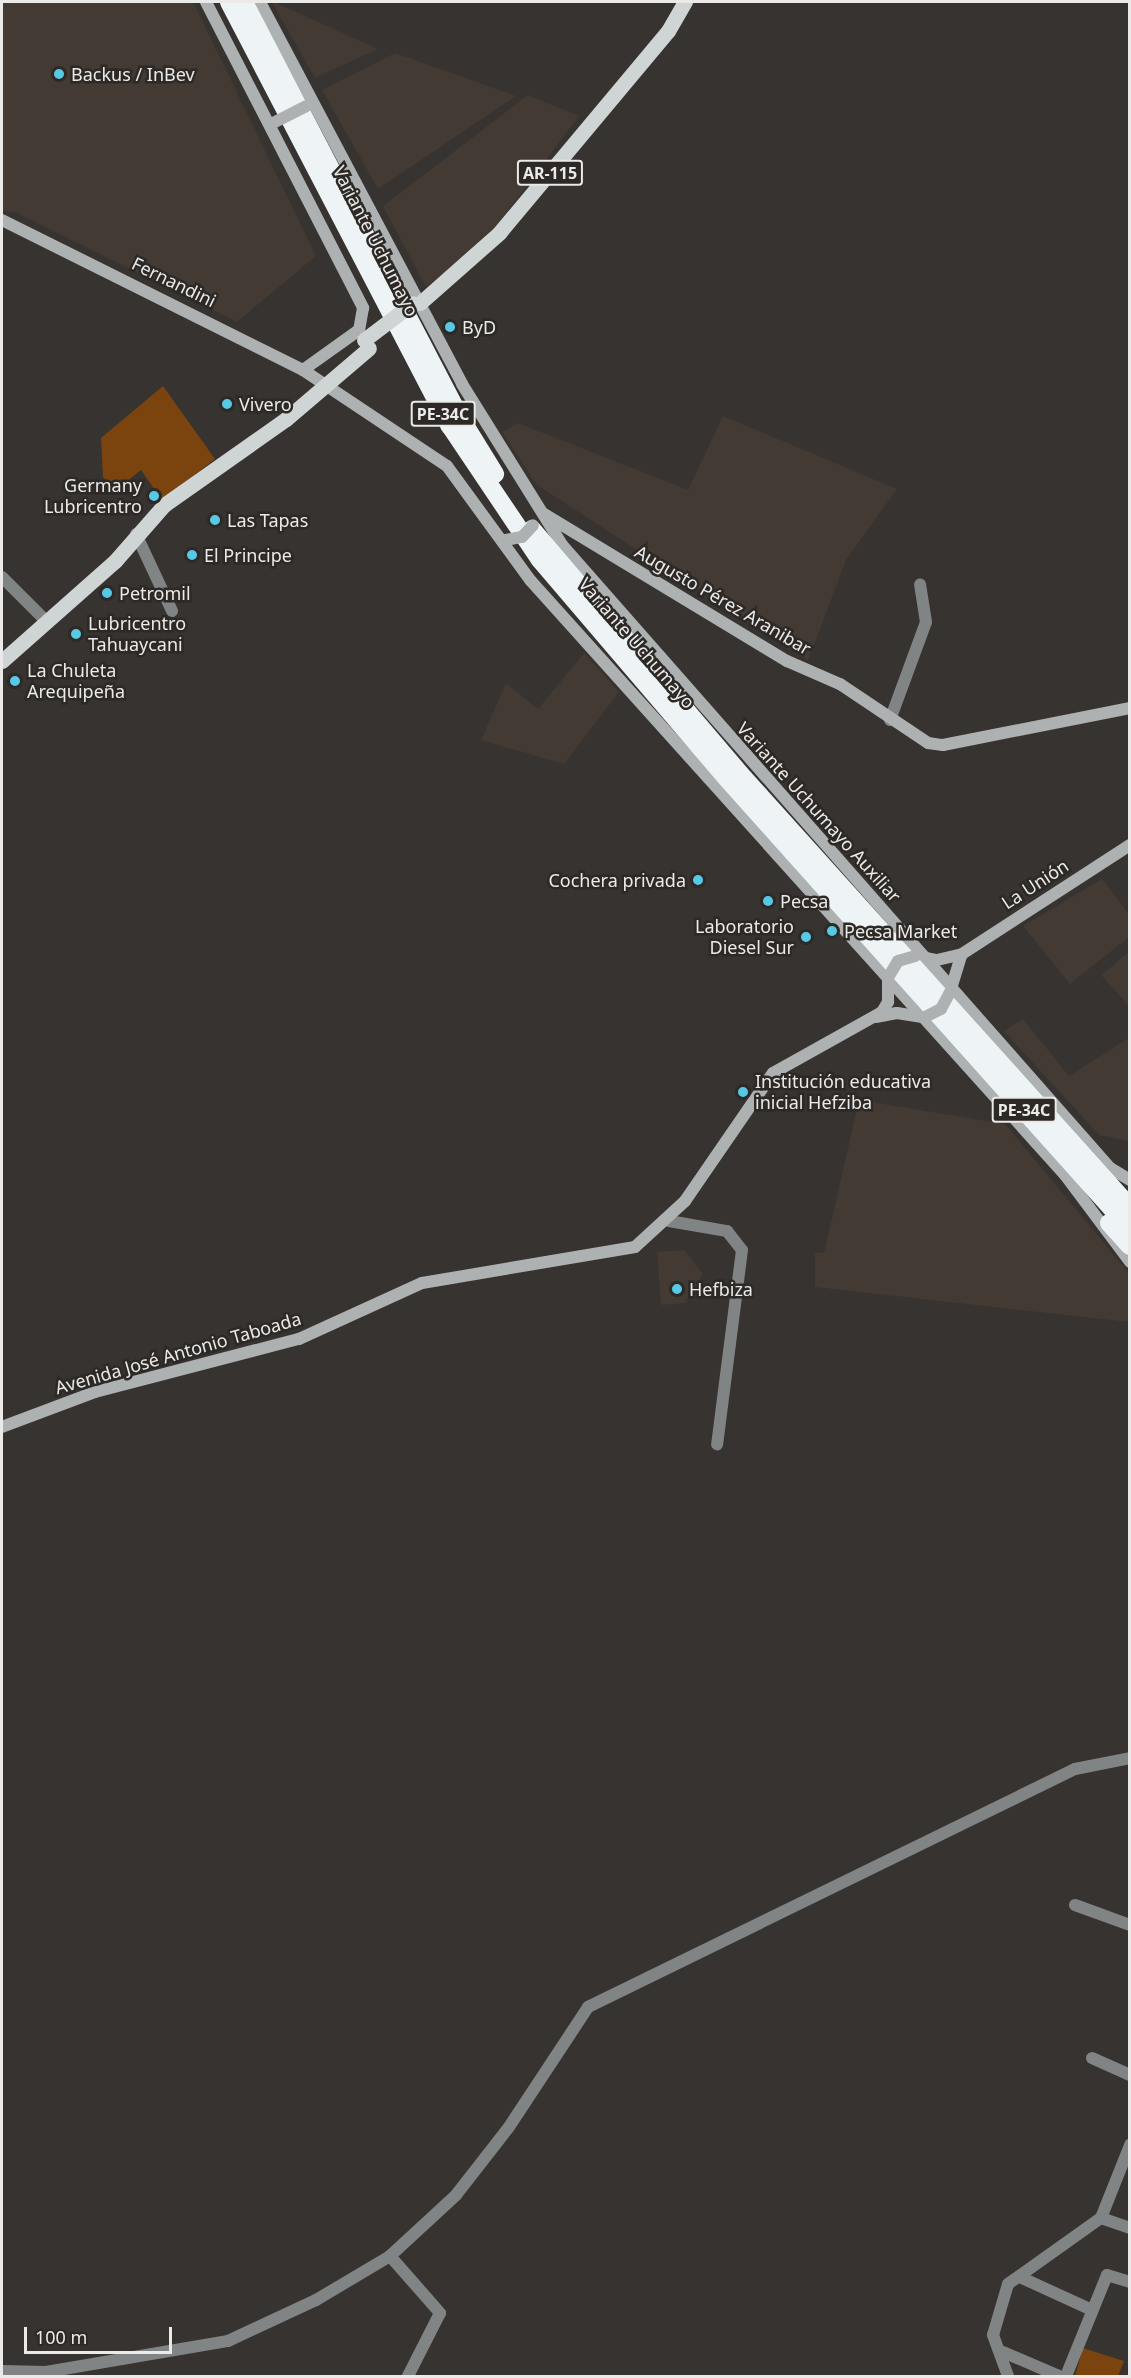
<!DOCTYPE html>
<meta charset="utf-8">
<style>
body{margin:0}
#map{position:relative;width:1131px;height:2378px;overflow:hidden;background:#363330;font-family:"Noto Sans",sans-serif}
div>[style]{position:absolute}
.built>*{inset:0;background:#433a33}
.green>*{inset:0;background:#7b440f}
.street>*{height:12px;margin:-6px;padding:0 6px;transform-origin:6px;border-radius:6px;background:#818484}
.secondary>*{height:12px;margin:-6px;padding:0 6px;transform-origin:6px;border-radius:6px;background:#adb1b2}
.primary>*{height:15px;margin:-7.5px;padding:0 7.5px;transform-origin:7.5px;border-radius:7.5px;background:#cfd4d5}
.highway>*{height:18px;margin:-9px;padding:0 9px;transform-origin:9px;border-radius:9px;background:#eef4f6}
.secondary-bridge>*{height:12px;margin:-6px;padding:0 6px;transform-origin:6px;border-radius:6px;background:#adb1b2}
.primary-bridge>*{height:15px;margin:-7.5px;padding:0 7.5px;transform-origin:7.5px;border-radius:7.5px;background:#cfd4d5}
.dots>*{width:16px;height:16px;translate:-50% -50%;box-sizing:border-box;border:3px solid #2c2926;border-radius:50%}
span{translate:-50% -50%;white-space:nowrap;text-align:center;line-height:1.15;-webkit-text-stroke:5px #2c2926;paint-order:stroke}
.shield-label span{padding:2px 4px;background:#2c2926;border:2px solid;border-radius:4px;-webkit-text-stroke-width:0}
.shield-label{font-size:16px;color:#eceae8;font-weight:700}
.poi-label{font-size:18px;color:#eceae8}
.left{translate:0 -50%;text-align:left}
.right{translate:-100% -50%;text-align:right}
.street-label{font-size:18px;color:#eceae8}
.frame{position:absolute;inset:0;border:3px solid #eceae8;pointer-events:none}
.scale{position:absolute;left:24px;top:2327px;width:148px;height:27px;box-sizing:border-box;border:3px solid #eceae8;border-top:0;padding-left:8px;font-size:18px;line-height:21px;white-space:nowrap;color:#eceae8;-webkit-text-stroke:4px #2c2926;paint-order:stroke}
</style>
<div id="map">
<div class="built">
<div style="clip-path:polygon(2px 2px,193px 2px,316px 256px,237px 322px,15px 212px,2px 211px)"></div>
<div style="clip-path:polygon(272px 2px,274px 2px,378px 49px,315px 78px)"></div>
<div style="clip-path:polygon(395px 53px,516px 96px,378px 189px,322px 90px)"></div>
<div style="clip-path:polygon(528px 95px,579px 116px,486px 240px,426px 287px,383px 206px)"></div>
<div style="clip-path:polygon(723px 416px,897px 489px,846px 560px,808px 661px,537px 485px,502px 432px,518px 423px,688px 490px)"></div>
<div style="clip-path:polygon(584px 653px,619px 692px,564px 764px,481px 740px,506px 683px,538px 709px)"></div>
<div style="clip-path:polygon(1102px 879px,1129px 914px,1129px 937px,1070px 984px,1023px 926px)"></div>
<div style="clip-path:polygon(1129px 952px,1129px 1006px,1101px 975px)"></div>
<div style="clip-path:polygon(1023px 1019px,1069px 1076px,1129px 1038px,1129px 1141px,1099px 1135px,1004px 1031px)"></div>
<div style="clip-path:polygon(859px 1100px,1005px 1124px,1129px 1273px,1129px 1322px,815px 1287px,815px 1252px,824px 1253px)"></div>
<div style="clip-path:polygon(684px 1250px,703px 1274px,685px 1303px,661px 1305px,657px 1252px)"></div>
</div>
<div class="green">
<div style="clip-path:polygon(163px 386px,215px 459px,162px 500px,141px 470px,116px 490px,103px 477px,101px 438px)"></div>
<div style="clip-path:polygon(1083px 2348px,1124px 2361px,1118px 2376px,1075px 2376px)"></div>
</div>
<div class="street">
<div style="left:136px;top:534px;width:85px;rotate:64.9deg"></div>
<div style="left:2px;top:577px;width:62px;rotate:45deg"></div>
<div style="left:890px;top:720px;width:104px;rotate:-69.8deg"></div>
<div style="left:926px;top:622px;width:38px;rotate:-99deg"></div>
<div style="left:669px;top:1221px;width:59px;rotate:9.8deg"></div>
<div style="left:727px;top:1231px;width:24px;rotate:52deg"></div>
<div style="left:742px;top:1250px;width:196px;rotate:97.3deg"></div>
<div style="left:1075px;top:1905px;width:59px;rotate:20deg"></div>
<div style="left:1092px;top:2058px;width:42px;rotate:24.1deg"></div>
<div style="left:1101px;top:2218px;width:31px;rotate:19deg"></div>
<div style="left:390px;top:2256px;width:76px;rotate:48.7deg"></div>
<div style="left:440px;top:2313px;width:71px;rotate:116.9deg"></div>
<div style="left:1022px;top:2278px;width:77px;rotate:24.6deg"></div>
<div style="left:1003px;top:2352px;width:61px;rotate:23.2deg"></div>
<div style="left:2px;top:2371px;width:44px;rotate:1.3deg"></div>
<div style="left:46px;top:2372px;width:185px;rotate:-9.7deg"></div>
<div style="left:228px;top:2341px;width:97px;rotate:-25deg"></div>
<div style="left:316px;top:2300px;width:86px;rotate:-30.7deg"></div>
<div style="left:390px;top:2256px;width:90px;rotate:-42.7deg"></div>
<div style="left:456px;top:2195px;width:86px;rotate:-52.1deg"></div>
<div style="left:509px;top:2127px;width:144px;rotate:-56.6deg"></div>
<div style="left:588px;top:2007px;width:542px;rotate:-26.05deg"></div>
<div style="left:1075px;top:1769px;width:56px;rotate:-11.3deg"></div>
<div style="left:1008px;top:2376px;width:44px;rotate:-110.1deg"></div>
<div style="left:993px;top:2335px;width:53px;rotate:-73.6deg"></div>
<div style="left:1008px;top:2284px;width:114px;rotate:-35.4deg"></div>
<div style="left:1101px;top:2218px;width:79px;rotate:-68.3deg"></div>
<div style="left:1066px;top:2376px;width:109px;rotate:-67.9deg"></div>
<div style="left:1107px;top:2275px;width:24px;rotate:17deg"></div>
</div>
<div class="secondary">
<div style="left:206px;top:2px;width:344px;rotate:62.8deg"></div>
<div style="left:363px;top:308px;width:22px;rotate:100deg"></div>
<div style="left:359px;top:330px;width:69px;rotate:144.5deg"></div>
<div style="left:260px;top:2px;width:432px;rotate:62.1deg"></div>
<div style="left:462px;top:384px;width:191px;rotate:58.1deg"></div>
<div style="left:563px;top:546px;width:828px;rotate:48.67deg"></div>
<div style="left:1110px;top:1168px;width:23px;rotate:31deg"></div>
<div style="left:2px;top:220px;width:336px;rotate:26.5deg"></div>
<div style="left:303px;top:370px;width:173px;rotate:33.7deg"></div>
<div style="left:447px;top:466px;width:142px;rotate:53.9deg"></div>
<div style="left:531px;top:581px;width:799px;rotate:48.04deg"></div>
<div style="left:1065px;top:1175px;width:109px;rotate:53.2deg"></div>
<div style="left:544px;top:514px;width:284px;rotate:31.2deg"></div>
<div style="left:787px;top:661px;width:58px;rotate:23.5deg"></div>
<div style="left:840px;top:684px;width:106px;rotate:33.8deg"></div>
<div style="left:928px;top:743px;width:15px;rotate:8deg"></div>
<div style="left:943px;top:745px;width:191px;rotate:-11.2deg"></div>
<div style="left:921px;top:957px;width:16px;rotate:11deg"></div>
<div style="left:937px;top:960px;width:26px;rotate:-13deg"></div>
<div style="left:962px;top:954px;width:200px;rotate:-33deg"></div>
<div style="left:950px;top:992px;width:39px;rotate:-73deg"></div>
<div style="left:876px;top:1017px;width:21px;rotate:-11deg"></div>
<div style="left:897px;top:1013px;width:24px;rotate:9deg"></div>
<div style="left:2px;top:1427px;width:99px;rotate:-20.6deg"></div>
<div style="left:95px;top:1392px;width:211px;rotate:-14.6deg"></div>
<div style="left:299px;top:1339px;width:135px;rotate:-24.5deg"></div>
<div style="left:422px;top:1283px;width:216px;rotate:-9.6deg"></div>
<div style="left:635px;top:1247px;width:68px;rotate:-42.6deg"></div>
<div style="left:685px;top:1201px;width:155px;rotate:-55.5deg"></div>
<div style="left:773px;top:1073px;width:125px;rotate:-29.2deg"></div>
<div style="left:882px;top:1012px;width:12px;rotate:-59deg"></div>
<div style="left:888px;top:1002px;width:22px;rotate:-90deg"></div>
</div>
<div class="primary">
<div style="left:420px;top:303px;width:106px;rotate:-41.5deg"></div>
<div style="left:499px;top:233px;width:263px;rotate:-50.1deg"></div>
<div style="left:668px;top:31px;width:34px;rotate:-60deg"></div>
<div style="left:2px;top:661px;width:151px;rotate:-41.5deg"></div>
<div style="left:115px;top:561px;width:74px;rotate:-48.8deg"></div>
<div style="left:164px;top:505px;width:149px;rotate:-35.2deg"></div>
<div style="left:286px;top:419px;width:109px;rotate:-40.5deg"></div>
</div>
<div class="highway">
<div style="left:229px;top:2px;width:478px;rotate:62.5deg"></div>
<div style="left:450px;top:426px;width:161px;rotate:56.1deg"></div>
<div style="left:540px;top:560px;width:289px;rotate:49.5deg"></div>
<div style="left:728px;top:780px;width:603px;rotate:48.16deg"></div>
<div style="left:244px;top:2px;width:468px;rotate:62.5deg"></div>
<div style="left:460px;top:417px;width:67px;rotate:58.4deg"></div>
<div style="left:532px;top:529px;width:327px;rotate:49.6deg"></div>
<div style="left:744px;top:778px;width:577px;rotate:48.02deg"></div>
<div style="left:1109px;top:1223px;width:31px;rotate:48deg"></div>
</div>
<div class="secondary-bridge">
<div style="left:275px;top:122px;width:35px;rotate:-27deg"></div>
<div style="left:506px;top:540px;width:16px;rotate:-11deg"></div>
<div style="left:522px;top:537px;width:16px;rotate:-47deg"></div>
<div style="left:889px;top:976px;width:17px;rotate:-59deg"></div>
<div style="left:898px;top:961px;width:18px;rotate:-16deg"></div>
<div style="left:925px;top:1017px;width:18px;rotate:-27deg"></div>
<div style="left:941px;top:1009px;width:19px;rotate:-62deg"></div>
</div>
<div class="primary-bridge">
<div style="left:364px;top:340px;width:61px;rotate:-37.1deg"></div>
</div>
<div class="dots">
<div style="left:59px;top:74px;background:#58c9e4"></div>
<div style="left:450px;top:327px;background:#58c9e4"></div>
<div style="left:227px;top:404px;background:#58c9e4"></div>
<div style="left:154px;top:496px;background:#58c9e4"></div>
<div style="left:215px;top:520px;background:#58c9e4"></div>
<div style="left:192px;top:555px;background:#58c9e4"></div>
<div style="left:107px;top:593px;background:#58c9e4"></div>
<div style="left:76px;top:634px;background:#58c9e4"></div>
<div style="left:15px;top:681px;background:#58c9e4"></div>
<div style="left:698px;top:880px;background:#58c9e4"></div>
<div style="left:768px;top:901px;background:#58c9e4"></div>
<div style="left:832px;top:931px;background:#58c9e4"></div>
<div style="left:806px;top:937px;background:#58c9e4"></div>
<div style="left:743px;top:1092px;background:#58c9e4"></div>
<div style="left:677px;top:1289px;background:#58c9e4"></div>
</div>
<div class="shield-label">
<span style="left:550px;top:173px">AR-115</span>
<span style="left:443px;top:414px">PE-34C</span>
<span style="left:1024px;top:1110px">PE-34C</span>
</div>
<div class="poi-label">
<span class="left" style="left:71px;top:74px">Backus / InBev</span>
<span class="left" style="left:462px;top:327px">ByD</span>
<span class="left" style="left:239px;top:404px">Vivero</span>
<span class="right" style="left:142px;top:496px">Germany<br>Lubricentro</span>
<span class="left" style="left:227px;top:520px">Las Tapas</span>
<span class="left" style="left:204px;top:555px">El Principe</span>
<span class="left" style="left:119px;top:593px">Petromil</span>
<span class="left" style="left:88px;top:634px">Lubricentro<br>Tahuaycani</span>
<span class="left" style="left:27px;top:681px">La Chuleta<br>Arequipeña</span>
<span class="right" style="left:686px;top:880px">Cochera privada</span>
<span class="left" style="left:780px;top:901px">Pecsa</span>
<span class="right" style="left:794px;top:937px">Laboratorio<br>Diesel Sur</span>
<span class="left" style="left:844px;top:931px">Pecsa Market</span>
<span class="left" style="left:755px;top:1092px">Institución educativa<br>inicial Hefziba</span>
<span class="left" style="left:689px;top:1289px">Hefbiza</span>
</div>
<div class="street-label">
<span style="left:376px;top:241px;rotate:63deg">Variante Uchumayo</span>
<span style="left:174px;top:282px;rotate:26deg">Fernandini</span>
<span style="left:723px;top:600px;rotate:30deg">Augusto Pérez Aranibar</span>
<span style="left:637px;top:643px;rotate:49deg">Variante Uchumayo</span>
<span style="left:819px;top:812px;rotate:48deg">Variante Uchumayo Auxiliar</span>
<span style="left:1035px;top:884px;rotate:-33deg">La Unión</span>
<span style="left:178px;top:1353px;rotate:-16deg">Avenida José Antonio Taboada</span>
</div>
<div class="frame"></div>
<div class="scale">100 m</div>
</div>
